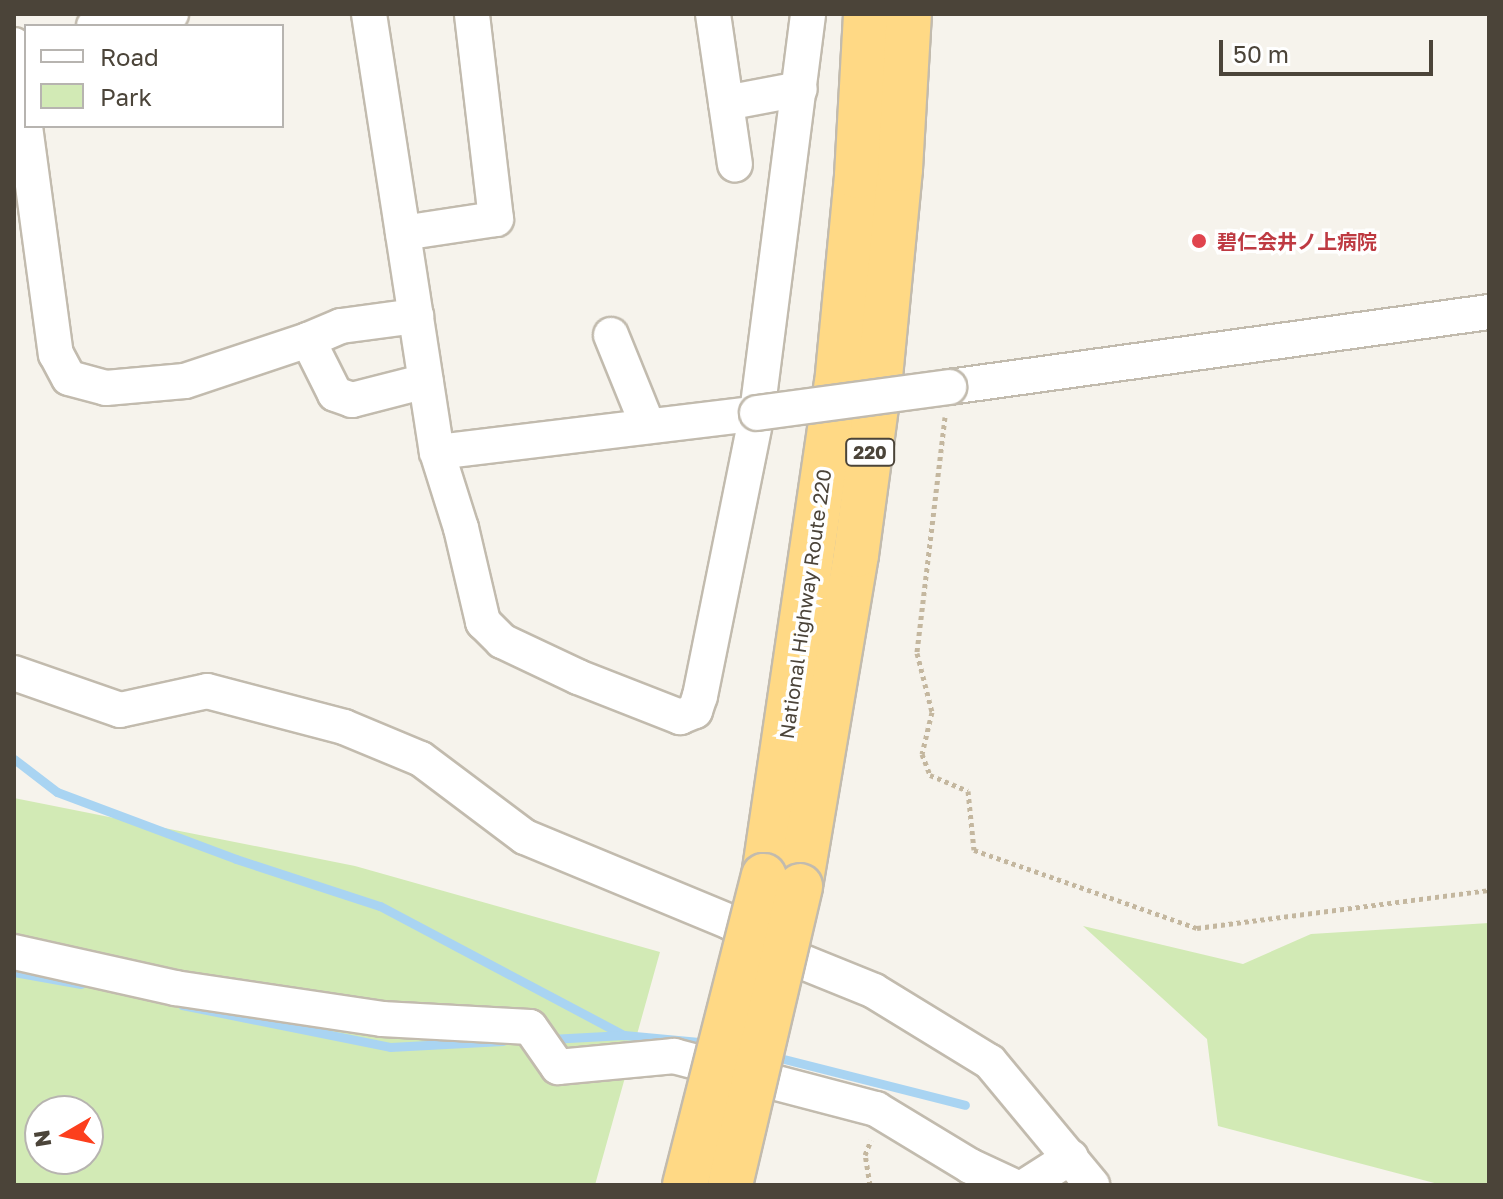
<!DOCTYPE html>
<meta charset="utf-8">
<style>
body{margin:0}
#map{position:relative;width:1503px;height:1199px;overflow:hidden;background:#f6f3ec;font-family:"Golos Text","Noto Sans JP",sans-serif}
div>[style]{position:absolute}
.green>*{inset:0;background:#d2eab5}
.stream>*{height:9px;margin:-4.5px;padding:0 4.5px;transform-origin:4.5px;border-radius:4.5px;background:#a9d4f2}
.path>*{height:5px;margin-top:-2.5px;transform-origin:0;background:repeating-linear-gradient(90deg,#c4b79f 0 4px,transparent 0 8px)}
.roads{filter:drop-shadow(2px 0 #c2bbae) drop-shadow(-2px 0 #c2bbae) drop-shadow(0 2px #c2bbae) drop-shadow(0 -2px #c2bbae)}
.minor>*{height:34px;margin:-17px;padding:0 17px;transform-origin:17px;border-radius:17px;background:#fff}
.trunk>*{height:44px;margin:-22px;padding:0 22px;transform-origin:22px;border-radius:22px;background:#ffd985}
.bridges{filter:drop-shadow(2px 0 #c2bbae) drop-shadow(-2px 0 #c2bbae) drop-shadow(0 2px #c2bbae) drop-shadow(0 -2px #c2bbae)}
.minor-bridge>*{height:34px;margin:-17px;padding:0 17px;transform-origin:17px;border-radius:17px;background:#fff}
.trunk-bridge>*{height:44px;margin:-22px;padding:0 22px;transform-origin:22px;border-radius:22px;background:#ffd985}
.dots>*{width:22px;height:22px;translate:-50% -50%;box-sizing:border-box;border:4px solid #fff;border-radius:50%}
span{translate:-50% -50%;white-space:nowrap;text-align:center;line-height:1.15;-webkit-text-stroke:7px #fff;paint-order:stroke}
.shield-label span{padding:2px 6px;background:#fff;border:2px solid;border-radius:6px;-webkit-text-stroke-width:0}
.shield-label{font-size:18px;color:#4b4439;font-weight:700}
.health-label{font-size:20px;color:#be3a42;font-weight:700}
.left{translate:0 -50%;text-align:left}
.street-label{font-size:20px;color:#4b4439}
.frame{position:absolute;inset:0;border:16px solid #4b4439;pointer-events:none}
.legend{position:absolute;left:24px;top:24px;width:260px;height:104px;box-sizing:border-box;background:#fff;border:2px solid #b7b4b0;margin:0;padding:10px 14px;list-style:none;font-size:24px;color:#4b4439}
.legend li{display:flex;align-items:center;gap:16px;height:40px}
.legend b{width:40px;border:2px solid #b7b4b0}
.north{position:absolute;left:24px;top:1095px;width:80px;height:80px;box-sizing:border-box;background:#fff;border:2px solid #b7b4b0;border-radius:50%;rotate:261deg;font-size:22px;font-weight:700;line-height:32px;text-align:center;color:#4b4439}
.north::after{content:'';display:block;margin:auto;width:28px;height:36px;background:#fc3f1d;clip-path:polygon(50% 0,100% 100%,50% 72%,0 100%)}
.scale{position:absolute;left:1219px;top:40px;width:214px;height:36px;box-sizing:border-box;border:4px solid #4b4439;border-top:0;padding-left:10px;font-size:24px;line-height:28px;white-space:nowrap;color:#4b4439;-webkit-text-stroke:6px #fff;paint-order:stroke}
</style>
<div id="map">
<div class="green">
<div style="clip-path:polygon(evenodd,14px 798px,355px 866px,660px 952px,595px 1185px,14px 1185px,14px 798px,40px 1111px,88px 1111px,88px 1159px,40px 1159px,40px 1111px)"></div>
<div style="clip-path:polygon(1489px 923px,1489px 1185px,1442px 1185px,1218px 1126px,1207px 1039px,1083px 926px,1243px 964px,1311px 934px)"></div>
</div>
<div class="stream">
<div style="left:14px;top:759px;width:54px;rotate:37.5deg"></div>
<div style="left:57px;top:792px;width:191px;rotate:20.5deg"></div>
<div style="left:236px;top:859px;width:151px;rotate:18.1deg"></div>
<div style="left:380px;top:906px;width:276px;rotate:27.9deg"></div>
<div style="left:14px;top:972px;width:68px;rotate:10.2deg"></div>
<div style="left:182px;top:1005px;width:212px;rotate:11.4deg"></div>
<div style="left:390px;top:1047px;width:113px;rotate:-3deg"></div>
<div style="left:550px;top:1039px;width:74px;rotate:-3.1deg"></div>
<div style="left:624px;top:1035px;width:86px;rotate:5.3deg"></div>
<div style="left:772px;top:1056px;width:199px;rotate:14.2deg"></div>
</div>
<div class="path">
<div style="left:945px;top:417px;width:238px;rotate:96.8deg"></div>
<div style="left:917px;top:653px;width:61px;rotate:75.7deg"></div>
<div style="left:932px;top:712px;width:43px;rotate:103.4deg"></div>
<div style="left:922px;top:754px;width:22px;rotate:69deg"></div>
<div style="left:930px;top:775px;width:41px;rotate:22.8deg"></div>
<div style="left:968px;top:791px;width:59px;rotate:84.2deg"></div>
<div style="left:974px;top:850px;width:236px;rotate:19.3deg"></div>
<div style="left:1197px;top:928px;width:294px;rotate:-7.4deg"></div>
<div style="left:870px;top:1185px;width:30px;rotate:-99deg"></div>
<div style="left:865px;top:1155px;width:16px;rotate:-68deg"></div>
</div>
<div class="roads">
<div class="minor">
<div style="left:369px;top:14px;width:443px;rotate:81.2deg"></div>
<div style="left:437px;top:452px;width:80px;rotate:72.5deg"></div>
<div style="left:461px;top:528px;width:97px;rotate:76.8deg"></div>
<div style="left:483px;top:622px;width:27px;rotate:45deg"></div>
<div style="left:502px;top:641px;width:84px;rotate:25.3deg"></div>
<div style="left:578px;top:677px;width:110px;rotate:21.4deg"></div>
<div style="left:680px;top:717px;width:16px;rotate:-22deg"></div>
<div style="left:695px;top:711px;width:16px;rotate:-72deg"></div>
<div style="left:700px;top:696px;width:289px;rotate:-78.6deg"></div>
<div style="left:757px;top:413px;width:402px;rotate:-82.7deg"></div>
<div style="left:713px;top:14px;width:152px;rotate:81.7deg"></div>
<div style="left:94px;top:26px;width:78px;rotate:-8.9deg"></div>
<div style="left:14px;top:45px;width:312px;rotate:82.3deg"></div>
<div style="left:56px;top:354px;width:27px;rotate:62deg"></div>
<div style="left:69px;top:378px;width:38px;rotate:15deg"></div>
<div style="left:106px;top:388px;width:79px;rotate:-5.1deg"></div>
<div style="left:185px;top:381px;width:130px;rotate:-18.4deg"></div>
<div style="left:308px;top:340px;width:36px;rotate:-23deg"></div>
<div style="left:341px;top:326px;width:76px;rotate:-7.6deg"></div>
<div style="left:726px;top:103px;width:75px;rotate:-10.7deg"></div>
<div style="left:403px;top:233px;width:94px;rotate:-8.6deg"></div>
<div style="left:496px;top:219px;width:206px;rotate:-96.7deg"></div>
<div style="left:611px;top:335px;width:98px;rotate:67.9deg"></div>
<div style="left:308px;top:340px;width:60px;rotate:63.4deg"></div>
<div style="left:335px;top:394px;width:18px;rotate:19deg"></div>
<div style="left:352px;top:400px;width:76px;rotate:-14.4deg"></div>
<div style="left:949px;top:387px;width:545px;rotate:-7.91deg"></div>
<div style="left:437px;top:452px;width:322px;rotate:-6.9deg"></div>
<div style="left:14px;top:673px;width:112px;rotate:19.2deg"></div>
<div style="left:120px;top:710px;width:89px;rotate:-12.3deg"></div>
<div style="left:207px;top:691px;width:142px;rotate:14.7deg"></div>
<div style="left:344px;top:727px;width:83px;rotate:22.6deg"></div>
<div style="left:421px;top:759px;width:130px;rotate:36.9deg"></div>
<div style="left:525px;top:837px;width:220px;rotate:22.5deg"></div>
<div style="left:728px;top:921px;width:64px;rotate:31deg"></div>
<div style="left:783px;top:954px;width:98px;rotate:22.1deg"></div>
<div style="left:874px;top:991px;width:136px;rotate:31.5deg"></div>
<div style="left:990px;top:1062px;width:160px;rotate:50.3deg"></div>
<div style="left:14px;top:952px;width:165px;rotate:12.6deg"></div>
<div style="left:175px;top:988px;width:209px;rotate:8.5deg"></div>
<div style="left:382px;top:1019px;width:148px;rotate:3.1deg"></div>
<div style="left:530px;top:1027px;width:49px;rotate:55deg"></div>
<div style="left:558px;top:1067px;width:117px;rotate:-5.4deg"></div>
<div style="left:674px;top:1056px;width:209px;rotate:14.7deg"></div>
<div style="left:876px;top:1109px;width:110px;rotate:31.2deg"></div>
<div style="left:970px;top:1166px;width:45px;rotate:24.9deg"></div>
<div style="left:1027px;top:1185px;width:52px;rotate:-32.5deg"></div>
</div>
<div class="trunk">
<div style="left:764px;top:876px;width:497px;rotate:-81.6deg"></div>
<div style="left:837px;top:384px;width:209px;rotate:-84.5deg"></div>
<div style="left:857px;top:176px;width:162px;rotate:-86.8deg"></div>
<div style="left:800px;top:886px;width:336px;rotate:-80.4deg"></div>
<div style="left:856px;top:555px;width:180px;rotate:-82.3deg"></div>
<div style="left:880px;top:377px;width:209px;rotate:-84.5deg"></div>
<div style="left:900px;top:169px;width:155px;rotate:-86.7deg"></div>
</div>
</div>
<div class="bridges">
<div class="minor-bridge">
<div style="left:757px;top:413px;width:194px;rotate:-7.7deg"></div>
</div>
<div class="trunk-bridge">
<div style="left:685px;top:1185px;width:319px;rotate:-75.7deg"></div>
<div style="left:730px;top:1185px;width:307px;rotate:-76.8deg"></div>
</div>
</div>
<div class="dots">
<div style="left:1199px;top:241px;background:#e0444e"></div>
</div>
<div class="shield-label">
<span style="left:870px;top:452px">220</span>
</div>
<div class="health-label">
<span class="left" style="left:1217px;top:241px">碧仁会井ノ上病院</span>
</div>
<div class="street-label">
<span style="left:805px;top:604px;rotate:-82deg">National Highway Route 220</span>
</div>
<div class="frame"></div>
<ul class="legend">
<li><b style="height:10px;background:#fff"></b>Road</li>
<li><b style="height:22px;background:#d2eab5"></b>Park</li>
</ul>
<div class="north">N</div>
<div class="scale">50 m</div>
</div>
